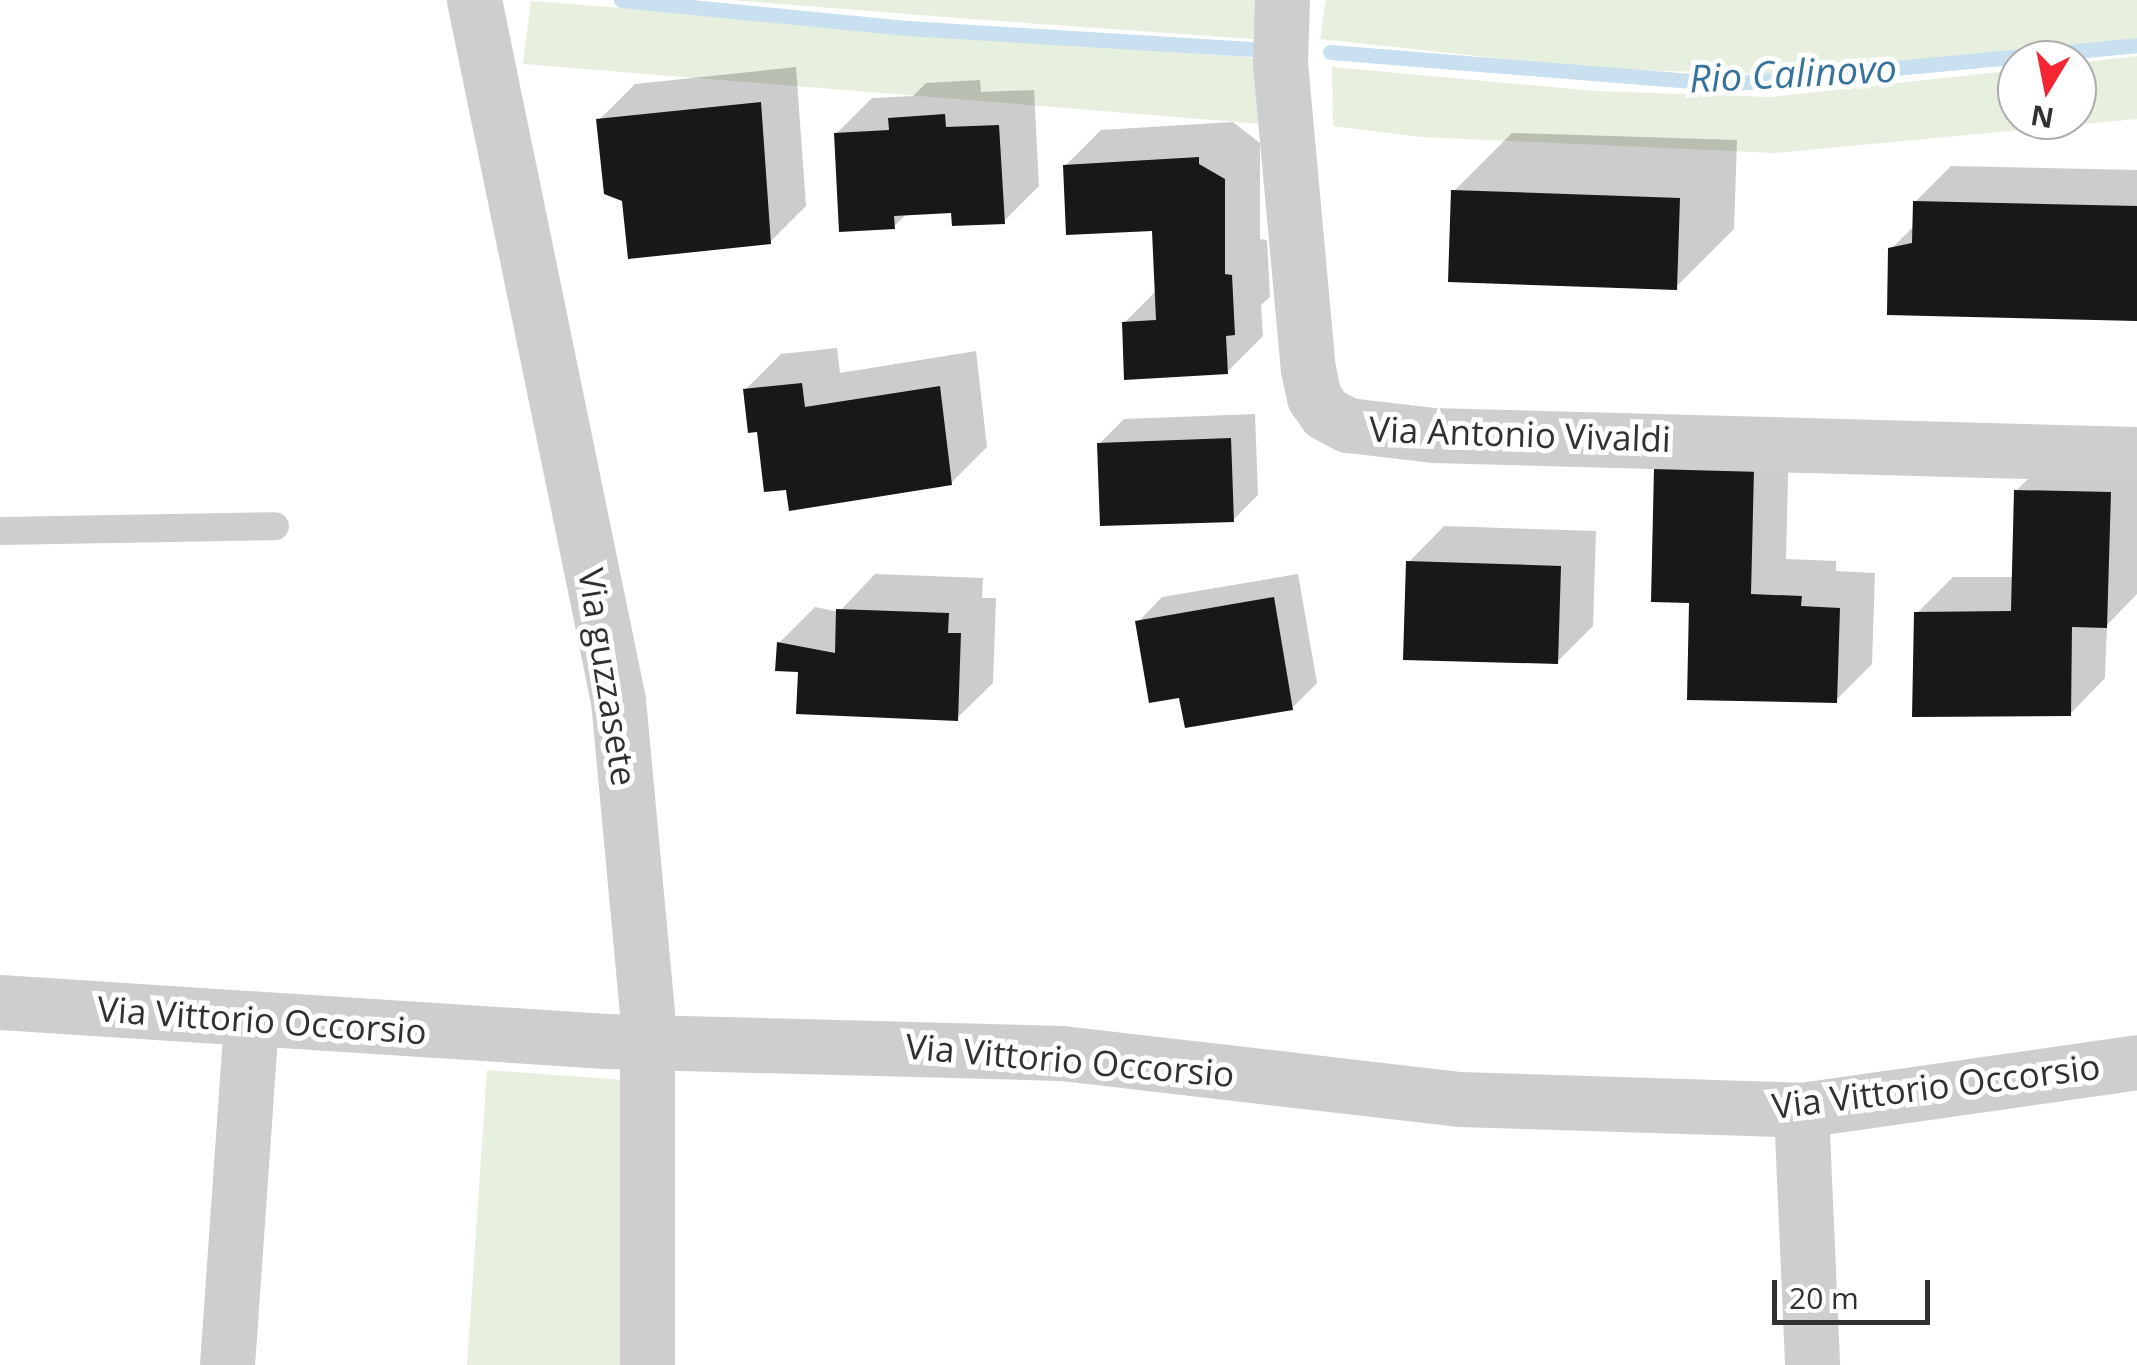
<!DOCTYPE html>
<style>
body{margin:0}
#map{position:relative;width:2137px;height:1365px;overflow:hidden;background:#fff;font-family:"Open Sans",sans-serif}
div>[style]{position:absolute}
.green>*{inset:0;background:#e7efde}
.shadow>*{inset:0;background:#0003}
.stream>*{height:15px;margin:-7.5px;padding:0 7.5px;transform-origin:7.5px;border-radius:7.5px;background:#c9e0f0}
.building>*{inset:0;background:#181818}
.lane>*{height:28px;margin:-14px;padding:0 14px;transform-origin:14px;border-radius:14px;background:#cecece}
.street>*{height:55px;margin:-27.5px;padding:0 27.5px;transform-origin:27.5px;border-radius:27.5px;background:#cecece}
span{translate:-50% -50%;white-space:nowrap;text-align:center;line-height:1.15;-webkit-text-stroke:10px #fff;paint-order:stroke}
.street-label{font-size:35px;color:#313131}
.water-label{font-size:38px;color:#36739c;font-style:italic}
.north{position:absolute;left:1997px;top:40px;width:100px;height:100px;box-sizing:border-box;background:#fff;border:2px solid #adadad;border-radius:50%;rotate:190deg;font-size:28px;font-weight:700;line-height:40px;text-align:center;color:#313131}
.north::after{content:'';display:block;margin:auto;width:35px;height:45px;background:#f52532;clip-path:polygon(50% 0,100% 100%,50% 72%,0 100%)}
.scale{position:absolute;left:1772px;top:1280px;width:158px;height:45px;box-sizing:border-box;border:5px solid #313131;border-top:0;padding-left:12px;font-size:30px;line-height:35px;white-space:nowrap;color:#313131;-webkit-text-stroke:8px #fff;paint-order:stroke}
</style>
<div id="map">
<div class="green">
<div style="clip-path:polygon(731px 0,1267px 0,1267px 40px,971px 19px)"></div>
<div style="clip-path:polygon(1326px 0,2137px 0,2137px 40px,1772px 74px,1597px 69px,1320px 39px)"></div>
<div style="clip-path:polygon(531px 1px,1269px 59px,1276px 125px,523px 64px)"></div>
<div style="clip-path:polygon(2137px 56px,2137px 119px,1775px 153px,1422px 137px,1333px 126px,1332px 67px,1596px 91px,1771px 97px,2017px 70px,2017px 120px,2077px 120px,2077px 63px)"></div>
<div style="clip-path:polygon(487px 1070px,623px 1080px,632px 1365px,467px 1365px)"></div>
</div>
<div class="shadow">
<div style="clip-path:polygon(796px 67px,806px 206px,770px 242px,624px 199px,599px 120px,635px 84px)"></div>
<div style="clip-path:polygon(980px 80px,981px 92px,1034px 90px,1039px 186px,1004px 221px,954px 210px,908px 213px,894px 226px,836px 134px,872px 98px,913px 96px,926px 83px)"></div>
<div style="clip-path:polygon(1233px 122px,1260px 143px,1260px 239px,1267px 240px,1270px 297px,1261px 305px,1263px 336px,1227px 372px,1124px 323px,1157px 290px,1154px 228px,1065px 166px,1101px 130px)"></div>
<div style="clip-path:polygon(1512px 133px,1737px 140px,1734px 229px,1676px 287px,1454px 191px)"></div>
<div style="clip-path:polygon(1951px 166px,2137px 170px,2137px 318px,1891px 249px,1915px 225px,1915px 202px)"></div>
<div style="clip-path:polygon(837px 348px,840px 373px,976px 351px,987px 447px,951px 483px,789px 487px,745px 390px,781px 354px)"></div>
<div style="clip-path:polygon(1255px 414px,1258px 495px,1233px 520px,1099px 444px,1124px 419px)"></div>
<div style="clip-path:polygon(1789px 434px,1786px 559px,1836px 561px,1836px 571px,1875px 573px,1872px 664px,1836px 700px,1692px 600px,1656px 469px)"></div>
<div style="clip-path:polygon(2052px 455px,2137px 457px,2137px 594px,2107px 625px,2105px 678px,2070px 714px,1917px 613px,1953px 577px,2014px 577px,2016px 491px)"></div>
<div style="clip-path:polygon(1444px 526px,1596px 531px,1593px 626px,1557px 662px,1409px 562px)"></div>
<div style="clip-path:polygon(875px 574px,983px 578px,982px 598px,996px 598px,993px 683px,957px 718px,801px 670px,779px 643px,815px 607px,839px 612px)"></div>
<div style="clip-path:polygon(1298px 574px,1317px 683px,1292px 708px,1181px 695px,1138px 622px,1162px 597px)"></div>
</div>
<div class="stream">
<div style="left:621px;top:0;width:287px;rotate:5.6deg"></div>
<div style="left:907px;top:28px;width:362px;rotate:3.5deg"></div>
<div style="left:1330px;top:52px;width:397px;rotate:4.6deg"></div>
<div style="left:1726px;top:84px;width:413px;rotate:-5.4deg"></div>
</div>
<div class="building">
<div style="clip-path:polygon(761px 102px,771px 244px,628px 259px,622px 201px,604px 194px,596px 119px)"></div>
<div style="clip-path:polygon(945px 114px,946px 127px,999px 125px,1005px 224px,952px 226px,951px 213px,894px 216px,895px 229px,839px 232px,834px 133px,889px 130px,888px 118px)"></div>
<div style="clip-path:polygon(1199px 157px,1199px 164px,1225px 179px,1225px 274px,1232px 275px,1235px 335px,1226px 336px,1228px 374px,1124px 380px,1122px 322px,1156px 320px,1152px 231px,1066px 235px,1063px 165px)"></div>
<div style="clip-path:polygon(1451px 190px,1680px 198px,1677px 290px,1448px 282px)"></div>
<div style="clip-path:polygon(1913px 201px,2137px 206px,2137px 321px,1887px 315px,1888px 248px,1912px 243px)"></div>
<div style="clip-path:polygon(802px 383px,805px 407px,940px 386px,952px 485px,789px 511px,786px 490px,764px 492px,757px 432px,748px 433px,743px 389px)"></div>
<div style="clip-path:polygon(1231px 438px,1234px 522px,1100px 526px,1097px 443px)"></div>
<div style="clip-path:polygon(1654px 468px,1754px 469px,1751px 594px,1802px 596px,1801px 606px,1840px 608px,1837px 703px,1687px 700px,1689px 603px,1651px 602px)"></div>
<div style="clip-path:polygon(2014px 490px,2111px 492px,2107px 628px,2072px 627px,2071px 716px,1912px 717px,1914px 612px,2011px 611px)"></div>
<div style="clip-path:polygon(1406px 561px,1561px 566px,1558px 664px,1403px 660px)"></div>
<div style="clip-path:polygon(1274px 597px,1293px 710px,1185px 728px,1179px 698px,1149px 703px,1135px 621px)"></div>
<div style="clip-path:polygon(836px 609px,949px 613px,948px 633px,961px 633px,958px 721px,796px 714px,798px 672px,775px 671px,777px 642px,835px 653px)"></div>
</div>
<div class="lane">
<div style="left:0;top:531px;width:275px;rotate:-1deg"></div>
</div>
<div class="street">
<div style="left:474px;top:0;width:715px;rotate:78.38deg"></div>
<div style="left:618px;top:700px;width:315px;rotate:84.7deg"></div>
<div style="left:647px;top:1014px;width:351px;rotate:90deg"></div>
<div style="left:1282px;top:0;width:63px;rotate:91.8deg"></div>
<div style="left:1280px;top:63px;width:307px;rotate:84.8deg"></div>
<div style="left:1308px;top:369px;width:29px;rotate:78deg"></div>
<div style="left:1314px;top:397px;width:19px;rotate:55deg"></div>
<div style="left:1325px;top:413px;width:26px;rotate:28deg"></div>
<div style="left:1348px;top:425px;width:86px;rotate:6.7deg"></div>
<div style="left:1433px;top:435px;width:704px;rotate:1.55deg"></div>
<div style="left:0;top:1002px;width:607px;rotate:3.68deg"></div>
<div style="left:606px;top:1041px;width:456px;rotate:1.5deg"></div>
<div style="left:1062px;top:1053px;width:400px;rotate:6.6deg"></div>
<div style="left:1459px;top:1099px;width:342px;rotate:1.8deg"></div>
<div style="left:1801px;top:1110px;width:339px;rotate:-8.1deg"></div>
<div style="left:1801px;top:1110px;width:255px;rotate:87.5deg"></div>
<div style="left:227px;top:1365px;width:344px;rotate:-86deg"></div>
</div>
<div class="street-label">
<span style="left:1520px;top:434px;rotate:2deg">Via Antonio Vivaldi</span>
<span style="left:608px;top:677px;rotate:81deg">Via guzzasete</span>
<span style="left:262px;top:1020px;rotate:4deg">Via Vittorio Occorsio</span>
<span style="left:1070px;top:1060px;rotate:5deg">Via Vittorio Occorsio</span>
<span style="left:1936px;top:1086px;rotate:-7deg">Via Vittorio Occorsio</span>
</div>
<div class="water-label">
<span style="left:1793px;top:73px;rotate:-3deg">Rio Calinovo</span>
</div>
<div class="north">N</div>
<div class="scale">20 m</div>
</div>
